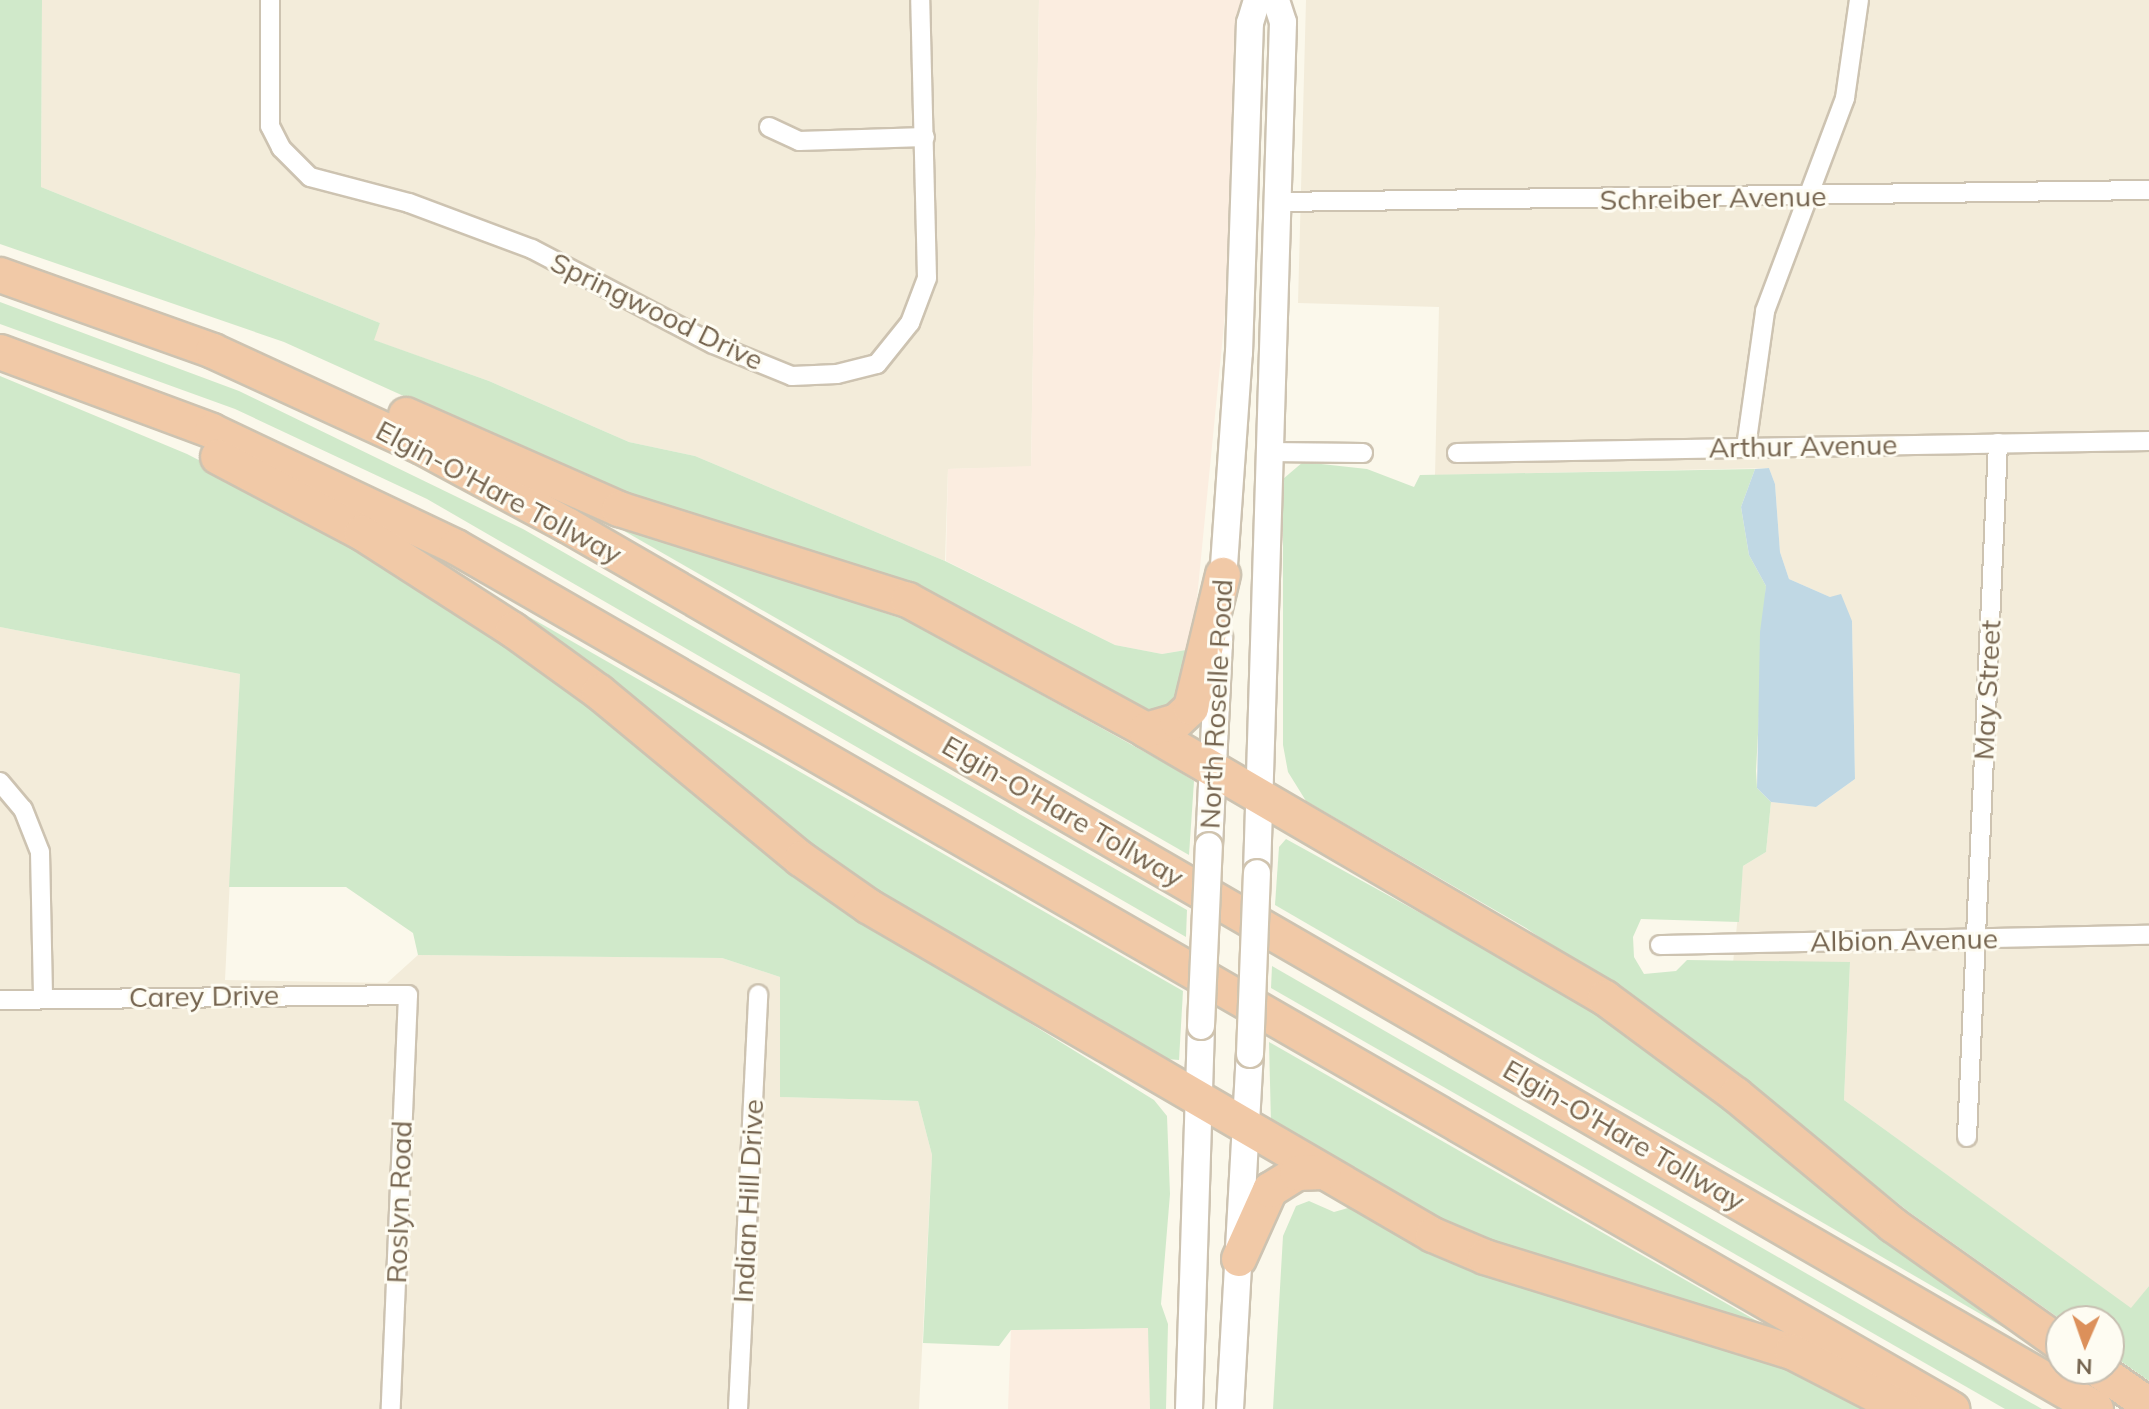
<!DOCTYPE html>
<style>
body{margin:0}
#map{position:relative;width:2149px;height:1409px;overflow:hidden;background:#fbf8eb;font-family:Mulish,sans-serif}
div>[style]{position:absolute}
.residential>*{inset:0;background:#f3ecda}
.commercial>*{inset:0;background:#fbede0}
.green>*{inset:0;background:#d0e9ca}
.water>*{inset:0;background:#c0d8e4}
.roads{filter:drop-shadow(2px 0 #cdc3b1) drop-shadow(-2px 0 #cdc3b1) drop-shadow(0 2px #cdc3b1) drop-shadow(0 -2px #cdc3b1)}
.street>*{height:18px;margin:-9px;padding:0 9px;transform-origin:9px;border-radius:9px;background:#fff}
.secondary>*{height:26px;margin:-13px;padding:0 13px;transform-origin:13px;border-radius:13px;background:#fff}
.highway>*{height:34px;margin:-17px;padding:0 17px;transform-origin:17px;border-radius:17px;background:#f1c9a7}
.bridges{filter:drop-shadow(2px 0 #d0c4af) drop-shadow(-2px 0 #d0c4af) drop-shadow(0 2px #d0c4af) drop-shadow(0 -2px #d0c4af)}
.secondary-bridge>*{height:26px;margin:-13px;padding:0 13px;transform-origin:13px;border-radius:13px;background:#fff}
span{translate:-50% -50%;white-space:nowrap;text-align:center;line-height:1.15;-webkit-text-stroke:6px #fefcf2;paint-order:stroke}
.street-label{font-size:28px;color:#75644f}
.north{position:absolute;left:2045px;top:1305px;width:80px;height:80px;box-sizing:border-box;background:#fefcf2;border:2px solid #c7bfb1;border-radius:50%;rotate:182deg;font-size:22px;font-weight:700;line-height:32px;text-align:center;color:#75644f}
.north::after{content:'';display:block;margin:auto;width:28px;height:36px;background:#dc905a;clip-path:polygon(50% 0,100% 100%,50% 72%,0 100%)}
</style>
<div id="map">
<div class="residential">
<div style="clip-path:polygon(42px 0,1039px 0,1031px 467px,948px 469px,945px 561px,695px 456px,629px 442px,489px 381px,373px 340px,380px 323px,41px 187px)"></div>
<div style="clip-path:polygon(1306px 0,2149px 0,2149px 1286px,2131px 1309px,1844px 1100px,1850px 963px,1733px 963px,1743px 866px,1766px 852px,1771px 802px,1816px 807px,1855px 779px,1852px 621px,1830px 597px,1789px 579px,1780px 552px,1775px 484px,1769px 468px,1435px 475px,1439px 307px,1298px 303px)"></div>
<div style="clip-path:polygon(0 627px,240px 674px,225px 980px,387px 983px,418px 955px,722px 958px,780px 977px,780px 1097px,918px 1101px,932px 1155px,919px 1409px,0 1409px)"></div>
</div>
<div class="commercial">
<div style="clip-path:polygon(1039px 0,1256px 0,1192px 649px,1162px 654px,1115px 645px,946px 561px,948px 469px,1031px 466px)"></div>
<div style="clip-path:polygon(1149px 1328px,1150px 1409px,1008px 1409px,1011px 1330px)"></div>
</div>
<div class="green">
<div style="clip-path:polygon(0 0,42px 0,41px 187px,380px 323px,374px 340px,489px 381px,629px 442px,695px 456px,945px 561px,1115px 645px,1162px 654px,1192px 649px,1179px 703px,1159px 713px,1146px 710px,1108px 694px,923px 590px,798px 547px,658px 511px,284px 342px,0 244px)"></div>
<div style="clip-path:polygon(0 302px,239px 391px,523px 529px,1187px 910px,1186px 937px,427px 499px,235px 409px,0 324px)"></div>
<div style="clip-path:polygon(0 376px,187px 454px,311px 518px,524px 651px,852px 913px,1154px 1100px,1167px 1116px,1170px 1194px,1161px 1304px,1168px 1324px,1166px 1409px,1150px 1409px,1148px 1328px,1011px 1330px,999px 1346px,923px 1343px,932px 1155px,918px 1101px,780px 1097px,780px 977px,722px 958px,418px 955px,413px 933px,346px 887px,229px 887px,240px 674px,0 627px)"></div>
<div style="clip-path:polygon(1303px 462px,1367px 469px,1414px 487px,1420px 475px,1755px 469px,1741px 507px,1749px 555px,1766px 586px,1756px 771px,1757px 788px,1771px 802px,1766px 852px,1743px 866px,1739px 922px,1641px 919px,1633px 937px,1634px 957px,1644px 974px,1676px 971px,1687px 960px,1850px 962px,1844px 1100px,2131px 1308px,2149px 1286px,2149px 1381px,2109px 1353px,2109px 1321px,2063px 1321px,1909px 1212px,1801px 1126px,1796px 1131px,1671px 1028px,1526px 928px,1306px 801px,1288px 772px,1283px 745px,1283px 479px)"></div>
<div style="clip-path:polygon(605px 520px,906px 620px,1170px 766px,1194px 781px,1189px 855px)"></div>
<div style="clip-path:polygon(435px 563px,1183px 991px,1179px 1060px,1167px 1059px,876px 897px)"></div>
<div style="clip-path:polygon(1286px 839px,1631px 1029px,2058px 1359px,1275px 905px,1279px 847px)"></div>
<div style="clip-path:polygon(1272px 966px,2042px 1409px,2005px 1409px,1271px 988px)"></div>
<div style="clip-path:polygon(1269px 1042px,1764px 1325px,1762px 1330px,1458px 1232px,1271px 1123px)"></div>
<div style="clip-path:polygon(1309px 1201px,1334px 1212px,1355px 1206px,1771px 1360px,1871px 1409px,1273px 1409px,1283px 1236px,1296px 1206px)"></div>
</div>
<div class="water">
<div style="clip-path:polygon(1769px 468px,1775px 484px,1780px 552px,1789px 579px,1830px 597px,1841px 594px,1852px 621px,1855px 779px,1816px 807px,1771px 802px,1757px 788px,1760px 632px,1766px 586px,1749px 555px,1741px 507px,1755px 469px)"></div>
</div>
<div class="roads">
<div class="street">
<div style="left:270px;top:0;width:126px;rotate:90deg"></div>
<div style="left:270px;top:126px;width:25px;rotate:63deg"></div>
<div style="left:281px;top:148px;width:41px;rotate:45deg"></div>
<div style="left:310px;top:177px;width:102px;rotate:14.7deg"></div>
<div style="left:409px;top:203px;width:131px;rotate:20.5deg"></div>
<div style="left:532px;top:249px;width:204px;rotate:27.7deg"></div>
<div style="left:713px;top:344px;width:85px;rotate:22.1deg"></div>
<div style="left:792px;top:376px;width:45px;rotate:-2.5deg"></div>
<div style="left:837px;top:374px;width:41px;rotate:-14deg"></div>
<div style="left:877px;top:364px;width:53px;rotate:-51.2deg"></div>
<div style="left:910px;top:323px;width:48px;rotate:-69.3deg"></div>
<div style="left:927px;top:278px;width:278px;rotate:-91.4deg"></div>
<div style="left:769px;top:127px;width:33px;rotate:25deg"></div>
<div style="left:799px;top:141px;width:126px;rotate:-1.8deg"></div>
<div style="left:1277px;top:202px;width:872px;rotate:-0.79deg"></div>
<div style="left:1746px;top:447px;width:137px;rotate:-82deg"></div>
<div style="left:1765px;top:311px;width:228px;rotate:-69.4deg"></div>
<div style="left:1845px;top:98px;width:99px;rotate:-81.9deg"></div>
<div style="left:1269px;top:452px;width:94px;rotate:0.6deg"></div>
<div style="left:1457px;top:453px;width:692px;rotate:-0.99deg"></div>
<div style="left:0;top:782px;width:35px;rotate:50deg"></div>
<div style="left:23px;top:809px;width:46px;rotate:68.4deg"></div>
<div style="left:40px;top:852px;width:147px;rotate:88.8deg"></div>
<div style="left:1660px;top:945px;width:489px;rotate:-1.2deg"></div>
<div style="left:0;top:1000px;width:408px;rotate:-0.7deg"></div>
<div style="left:408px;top:995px;width:414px;rotate:92.4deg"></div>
<div style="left:1967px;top:1137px;width:695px;rotate:-87.44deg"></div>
<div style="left:738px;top:1409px;width:415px;rotate:-87.2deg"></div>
</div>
<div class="secondary">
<div style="left:1222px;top:594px;width:242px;rotate:-86deg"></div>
<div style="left:1239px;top:353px;width:330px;rotate:-88.1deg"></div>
<div style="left:1250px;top:23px;width:24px;rotate:-73deg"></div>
<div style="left:1209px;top:846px;width:208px;rotate:-87.2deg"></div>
<div style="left:1257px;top:873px;width:851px;rotate:-88.25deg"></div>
<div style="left:1283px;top:22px;width:23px;rotate:-108deg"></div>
<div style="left:1189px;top:1409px;width:383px;rotate:-88.2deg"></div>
<div style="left:1230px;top:1409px;width:356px;rotate:-86.8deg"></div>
</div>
<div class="highway">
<div style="left:0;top:275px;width:226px;rotate:19.6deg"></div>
<div style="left:213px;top:351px;width:230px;rotate:24.7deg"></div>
<div style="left:422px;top:447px;width:165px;rotate:28.3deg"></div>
<div style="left:567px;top:525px;width:1766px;rotate:30.03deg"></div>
<div style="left:0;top:352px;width:226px;rotate:20.4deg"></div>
<div style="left:212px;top:431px;width:270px;rotate:25.4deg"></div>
<div style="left:456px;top:547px;width:1727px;rotate:29.95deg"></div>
<div style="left:406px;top:415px;width:233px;rotate:23.8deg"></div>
<div style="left:619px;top:509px;width:303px;rotate:17.5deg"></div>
<div style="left:908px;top:600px;width:271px;rotate:28.6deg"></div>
<div style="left:1146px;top:730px;width:532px;rotate:30.28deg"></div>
<div style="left:1605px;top:998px;width:163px;rotate:36.5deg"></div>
<div style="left:1736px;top:1095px;width:204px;rotate:39.6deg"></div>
<div style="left:1893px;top:1225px;width:206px;rotate:35.3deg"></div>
<div style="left:218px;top:457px;width:163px;rotate:27.8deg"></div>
<div style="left:362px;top:533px;width:179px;rotate:32.7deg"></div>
<div style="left:513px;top:630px;width:106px;rotate:35.8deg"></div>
<div style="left:599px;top:692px;width:262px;rotate:39.6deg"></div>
<div style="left:801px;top:859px;width:82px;rotate:35deg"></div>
<div style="left:868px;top:906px;width:654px;rotate:30.21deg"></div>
<div style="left:1433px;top:1235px;width:56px;rotate:22.9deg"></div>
<div style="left:1485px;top:1257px;width:321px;rotate:17.2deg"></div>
<div style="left:1792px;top:1352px;width:125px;rotate:27.2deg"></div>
<div style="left:1146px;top:730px;width:32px;rotate:-16deg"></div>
<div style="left:1177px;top:721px;width:19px;rotate:-43deg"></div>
<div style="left:1191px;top:708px;width:137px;rotate:-76.5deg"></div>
<div style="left:1239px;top:1259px;width:76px;rotate:-65.8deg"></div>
<div style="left:1270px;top:1190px;width:32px;rotate:-32deg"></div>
<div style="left:1297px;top:1173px;width:27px;rotate:-2deg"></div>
<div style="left:2097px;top:1369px;width:63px;rotate:34.7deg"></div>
</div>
</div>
<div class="bridges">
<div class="secondary-bridge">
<div style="left:1201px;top:1026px;width:180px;rotate:-87.5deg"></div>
<div style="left:1250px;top:1054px;width:181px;rotate:-87.8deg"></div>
</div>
</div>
<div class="street-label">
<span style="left:1713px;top:198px;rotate:-1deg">Schreiber Avenue</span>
<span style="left:657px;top:311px;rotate:26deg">Springwood Drive</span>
<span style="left:1803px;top:446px;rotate:-1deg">Arthur Avenue</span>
<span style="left:499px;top:492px;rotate:28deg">Elgin-O'Hare Tollway</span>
<span style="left:1987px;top:690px;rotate:-87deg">May Street</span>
<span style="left:1216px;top:704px;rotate:-87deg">North Roselle Road</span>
<span style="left:1063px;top:811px;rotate:30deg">Elgin-O'Hare Tollway</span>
<span style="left:1904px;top:940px;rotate:-1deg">Albion Avenue</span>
<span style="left:204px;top:996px;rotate:-1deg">Carey Drive</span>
<span style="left:1624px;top:1135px;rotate:30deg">Elgin-O'Hare Tollway</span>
<span style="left:748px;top:1201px;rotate:-87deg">Indian Hill Drive</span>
<span style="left:399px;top:1202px;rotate:-88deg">Roslyn Road</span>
</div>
<div class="north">N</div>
</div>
